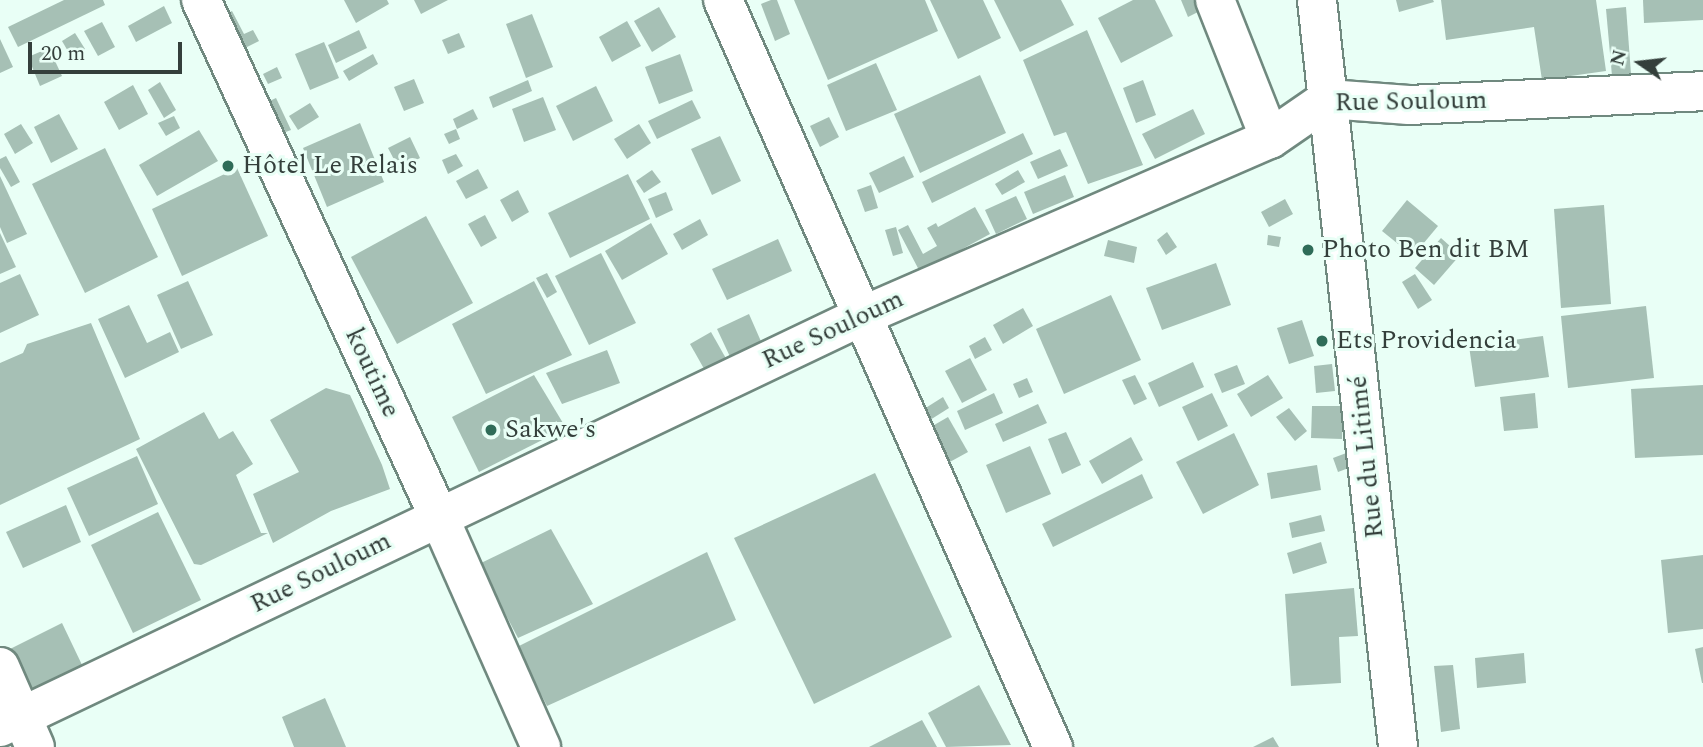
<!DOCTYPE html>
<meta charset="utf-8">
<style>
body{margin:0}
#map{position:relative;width:1703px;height:747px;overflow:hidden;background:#e9fff6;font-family:Spectral,serif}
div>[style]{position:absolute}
.building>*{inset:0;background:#a6c0b5}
.roads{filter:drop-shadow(2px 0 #70897f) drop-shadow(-2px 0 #70897f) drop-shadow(0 2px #70897f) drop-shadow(0 -2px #70897f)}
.minor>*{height:38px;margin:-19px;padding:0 19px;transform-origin:19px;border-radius:19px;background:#fff}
.dots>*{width:19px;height:19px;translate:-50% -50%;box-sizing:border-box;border:4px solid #e9fff6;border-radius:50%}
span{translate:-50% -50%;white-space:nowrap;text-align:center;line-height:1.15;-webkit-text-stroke:6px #e9fff6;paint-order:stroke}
.street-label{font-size:26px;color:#343f3b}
.poi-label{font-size:26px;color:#343f3b}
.left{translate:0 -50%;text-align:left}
.north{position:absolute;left:1605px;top:28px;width:70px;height:70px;-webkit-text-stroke:5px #e9fff6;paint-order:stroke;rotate:284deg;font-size:19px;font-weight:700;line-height:28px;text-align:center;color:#343f3b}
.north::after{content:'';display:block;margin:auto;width:24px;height:32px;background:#343f3b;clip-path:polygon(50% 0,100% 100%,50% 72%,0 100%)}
.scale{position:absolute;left:28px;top:42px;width:154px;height:32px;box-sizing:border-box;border:4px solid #343f3b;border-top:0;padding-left:9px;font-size:21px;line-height:24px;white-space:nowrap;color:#343f3b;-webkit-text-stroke:5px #e9fff6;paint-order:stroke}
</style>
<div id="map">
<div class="building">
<div style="clip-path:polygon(64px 0,103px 0,105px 5px,18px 47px,8px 27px)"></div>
<div style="clip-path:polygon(344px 0,387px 0,389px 4px,356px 23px)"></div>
<div style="clip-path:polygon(414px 0,448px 0,421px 14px)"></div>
<div style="clip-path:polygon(771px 0,777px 0,790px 34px,775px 41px,761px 4px)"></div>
<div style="clip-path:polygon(794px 0,925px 0,938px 31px,828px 80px)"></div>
<div style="clip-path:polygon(930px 0,983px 0,1001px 38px,958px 59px)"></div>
<div style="clip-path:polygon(994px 0,1061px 0,1074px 25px,1020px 52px)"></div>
<div style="clip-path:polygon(1133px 0,1155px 0,1173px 36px,1121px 63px,1098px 18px)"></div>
<div style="clip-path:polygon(1181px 0,1200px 0,1204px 9px,1188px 17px)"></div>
<div style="clip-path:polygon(1396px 0,1433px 0,1434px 2px,1399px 12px)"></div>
<div style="clip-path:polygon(1441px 0,1596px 0,1606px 71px,1542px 80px,1534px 27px,1446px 40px)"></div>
<div style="clip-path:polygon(1643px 0,1703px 0,1703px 20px,1644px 23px)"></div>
<div style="clip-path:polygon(164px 6px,172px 23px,136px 42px,128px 26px)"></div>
<div style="clip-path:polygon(659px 7px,676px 37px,652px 52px,634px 21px)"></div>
<div style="clip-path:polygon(1626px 7px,1631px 74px,1612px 76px,1606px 9px)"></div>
<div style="clip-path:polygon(232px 11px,244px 34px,253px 30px,259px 41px,235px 53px,218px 18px)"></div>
<div style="clip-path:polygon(532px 14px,553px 67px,526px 78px,506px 24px)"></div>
<div style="clip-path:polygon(627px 21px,641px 46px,612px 62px,599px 37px)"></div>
<div style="clip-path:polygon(102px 22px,115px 47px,98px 56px,84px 31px)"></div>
<div style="clip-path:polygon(359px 30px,367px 48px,336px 63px,328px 45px)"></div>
<div style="clip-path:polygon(1087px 30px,1143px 165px,1088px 184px,1066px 132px,1054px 136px,1023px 60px)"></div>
<div style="clip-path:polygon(75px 33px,85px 49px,72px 58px,62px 41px)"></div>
<div style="clip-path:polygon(459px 33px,465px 47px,448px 54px,442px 40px)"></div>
<div style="clip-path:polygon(0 39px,13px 67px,0 73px)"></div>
<div style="clip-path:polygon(324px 42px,339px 78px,310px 90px,295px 54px)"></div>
<div style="clip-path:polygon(49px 48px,62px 76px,40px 86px,28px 57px)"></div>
<div style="clip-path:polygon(373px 54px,378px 64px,349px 81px,343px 71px)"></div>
<div style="clip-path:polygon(680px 54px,693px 91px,659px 104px,645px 67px)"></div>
<div style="clip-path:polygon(876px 63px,897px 110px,846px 131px,827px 85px)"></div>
<div style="clip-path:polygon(277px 67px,282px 78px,268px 84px,263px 74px)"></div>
<div style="clip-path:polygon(980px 75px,1006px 133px,920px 173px,894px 114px)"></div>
<div style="clip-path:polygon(414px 79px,424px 103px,404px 111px,394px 87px)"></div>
<div style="clip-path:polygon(528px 80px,532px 91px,493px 108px,489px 97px)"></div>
<div style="clip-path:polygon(1143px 80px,1156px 115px,1136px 123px,1123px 88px)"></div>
<div style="clip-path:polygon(160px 82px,176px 110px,164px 118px,148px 90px)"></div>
<div style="clip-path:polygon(133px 85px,148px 114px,119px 130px,104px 102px)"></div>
<div style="clip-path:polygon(596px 86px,613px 121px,573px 141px,556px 106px)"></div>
<div style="clip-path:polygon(543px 97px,556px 130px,524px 142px,512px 109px)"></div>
<div style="clip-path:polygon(276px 98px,291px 130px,275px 136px,261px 105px)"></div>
<div style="clip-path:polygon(692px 100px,701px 118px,657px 139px,648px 121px)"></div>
<div style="clip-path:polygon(310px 103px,319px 117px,298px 130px,289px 116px)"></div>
<div style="clip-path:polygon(473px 109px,478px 119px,457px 129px,453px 119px)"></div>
<div style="clip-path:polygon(1193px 109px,1205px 134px,1155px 159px,1142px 134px)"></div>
<div style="clip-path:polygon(59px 114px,78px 149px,51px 163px,34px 127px)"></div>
<div style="clip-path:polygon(174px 116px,180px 128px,166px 136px,158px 123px)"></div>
<div style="clip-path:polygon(829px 117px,839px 137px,820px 147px,810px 126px)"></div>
<div style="clip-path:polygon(360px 123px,384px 182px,327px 207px,303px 148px)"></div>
<div style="clip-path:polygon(21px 124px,33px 143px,15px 154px,4px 134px)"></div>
<div style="clip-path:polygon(639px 124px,651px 143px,627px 159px,614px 139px)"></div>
<div style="clip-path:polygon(456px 129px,460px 139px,449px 144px,444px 134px)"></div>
<div style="clip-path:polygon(199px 130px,218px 161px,157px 196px,139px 165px)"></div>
<div style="clip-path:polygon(1023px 133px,1033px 154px,932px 203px,922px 182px)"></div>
<div style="clip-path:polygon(720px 136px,741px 181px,712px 195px,691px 149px)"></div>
<div style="clip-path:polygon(410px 137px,420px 158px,399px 169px,388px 148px)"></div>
<div style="clip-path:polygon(105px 148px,158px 257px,85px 293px,32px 184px)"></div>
<div style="clip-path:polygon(1060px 149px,1068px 166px,1038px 179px,1030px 162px)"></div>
<div style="clip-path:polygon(456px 154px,463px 166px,448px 174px,442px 160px)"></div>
<div style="clip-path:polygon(6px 156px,20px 182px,11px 187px,0 168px,0 159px)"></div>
<div style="clip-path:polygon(904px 156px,914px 177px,879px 193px,869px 173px)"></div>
<div style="clip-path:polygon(237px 168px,268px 236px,182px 276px,152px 209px)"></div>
<div style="clip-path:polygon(478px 169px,488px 188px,466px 199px,456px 181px)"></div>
<div style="clip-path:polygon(652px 170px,661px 182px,644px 193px,636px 181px)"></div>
<div style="clip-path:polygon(1018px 170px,1025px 182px,1002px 195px,995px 184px)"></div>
<div style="clip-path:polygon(628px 174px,650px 219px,570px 258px,548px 213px)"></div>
<div style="clip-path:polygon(1065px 175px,1074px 197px,1033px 214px,1024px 192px)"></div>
<div style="clip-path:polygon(0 176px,27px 234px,7px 243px,0 227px)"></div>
<div style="clip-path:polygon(871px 185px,878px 208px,865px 212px,857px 190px)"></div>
<div style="clip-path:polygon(518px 190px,529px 212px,512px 222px,500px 200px)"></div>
<div style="clip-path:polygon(666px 192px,673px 210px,656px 218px,648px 199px)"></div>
<div style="clip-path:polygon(1016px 196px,1027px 219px,996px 234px,985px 210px)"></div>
<div style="clip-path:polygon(1285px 199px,1293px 214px,1269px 227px,1261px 212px)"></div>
<div style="clip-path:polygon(1407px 200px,1438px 226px,1413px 256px,1382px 231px)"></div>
<div style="clip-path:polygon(1604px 205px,1611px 304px,1561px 308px,1554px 209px)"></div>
<div style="clip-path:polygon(975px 207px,990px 234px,920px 272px,898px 230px,908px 225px,923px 254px,937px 246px,927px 228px,936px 223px,938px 227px)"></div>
<div style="clip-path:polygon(485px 215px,497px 238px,481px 247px,468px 224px)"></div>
<div style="clip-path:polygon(426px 216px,473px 303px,397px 344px,351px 257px)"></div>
<div style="clip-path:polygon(700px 219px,708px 235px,682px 250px,673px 234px)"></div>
<div style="clip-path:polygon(651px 223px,668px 254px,622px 280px,605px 251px)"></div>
<div style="clip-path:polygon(896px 227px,903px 253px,893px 256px,885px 230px)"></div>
<div style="clip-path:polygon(1167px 232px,1177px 247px,1166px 255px,1157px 240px)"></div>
<div style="clip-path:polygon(0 233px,16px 267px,0 274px)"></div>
<div style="clip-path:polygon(1268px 235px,1281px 237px,1279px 247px,1267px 245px)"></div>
<div style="clip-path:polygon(1441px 238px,1460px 255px,1434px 285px,1415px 268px)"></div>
<div style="clip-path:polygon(778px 239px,792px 271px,727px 300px,712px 269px)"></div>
<div style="clip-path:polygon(1108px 240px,1137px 247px,1134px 263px,1104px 256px)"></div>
<div style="clip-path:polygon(601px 253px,636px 323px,589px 345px,555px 276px)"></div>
<div style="clip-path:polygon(1216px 263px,1231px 305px,1162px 330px,1146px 288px)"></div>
<div style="clip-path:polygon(547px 273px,557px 292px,547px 298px,536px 278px)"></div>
<div style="clip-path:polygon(20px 274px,39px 315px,0 333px,0 283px)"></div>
<div style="clip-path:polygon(1415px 274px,1432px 300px,1418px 309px,1402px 282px)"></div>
<div style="clip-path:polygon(188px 281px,213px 335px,181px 349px,157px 295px)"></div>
<div style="clip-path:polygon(534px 281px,572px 355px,486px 394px,452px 324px)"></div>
<div style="clip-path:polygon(1111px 295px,1141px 360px,1064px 394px,1036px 329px)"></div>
<div style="clip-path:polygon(129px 305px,147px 343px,170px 332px,179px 352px,125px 378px,98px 319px)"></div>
<div style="clip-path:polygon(1646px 306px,1654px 378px,1568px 388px,1561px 316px)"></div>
<div style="clip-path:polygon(1023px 308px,1033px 326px,1003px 344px,993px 325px)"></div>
<div style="clip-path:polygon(749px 314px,763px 346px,732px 361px,717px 329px)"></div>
<div style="clip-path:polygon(1302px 320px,1314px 356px,1289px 364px,1277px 328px)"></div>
<div style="clip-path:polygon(91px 323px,140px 439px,0 505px,0 363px,23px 353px,27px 344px)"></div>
<div style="clip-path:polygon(711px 332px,728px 362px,707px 374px,690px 344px)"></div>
<div style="clip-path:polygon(1543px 336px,1549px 377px,1475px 387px,1469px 346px)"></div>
<div style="clip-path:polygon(985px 337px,992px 350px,975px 359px,969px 346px)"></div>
<div style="clip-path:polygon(607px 350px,620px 383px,562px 404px,546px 373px)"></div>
<div style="clip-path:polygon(970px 358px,987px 390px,962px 403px,945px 371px)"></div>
<div style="clip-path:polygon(1193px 362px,1204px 387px,1159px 407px,1148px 383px)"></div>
<div style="clip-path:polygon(1332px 364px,1335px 391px,1316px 393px,1314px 366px)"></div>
<div style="clip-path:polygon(1237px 365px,1245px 384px,1222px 393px,1214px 374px)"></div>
<div style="clip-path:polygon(534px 375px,566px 428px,479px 472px,452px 417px)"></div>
<div style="clip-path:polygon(1135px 375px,1147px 399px,1134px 405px,1122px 380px)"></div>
<div style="clip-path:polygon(1268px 375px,1283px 398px,1251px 417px,1237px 394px)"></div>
<div style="clip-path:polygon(1027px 378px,1033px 392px,1019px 398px,1013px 384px)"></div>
<div style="clip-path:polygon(1703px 385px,1703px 455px,1635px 458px,1631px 389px)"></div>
<div style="clip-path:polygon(326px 388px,350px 395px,382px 465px,390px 489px,331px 511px,273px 543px,253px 494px,299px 472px,270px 420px)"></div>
<div style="clip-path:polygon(994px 393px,1003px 413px,965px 430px,957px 411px)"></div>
<div style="clip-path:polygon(1212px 393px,1228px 426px,1198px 441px,1182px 407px)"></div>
<div style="clip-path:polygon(1535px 393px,1538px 428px,1504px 431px,1500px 397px)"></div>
<div style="clip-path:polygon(943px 397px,949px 408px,930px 420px,924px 409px)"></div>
<div style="clip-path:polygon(1038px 404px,1047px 423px,1003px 442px,995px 424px)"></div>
<div style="clip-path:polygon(1312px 406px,1343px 406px,1342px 439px,1311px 438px)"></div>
<div style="clip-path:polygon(1289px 408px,1307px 431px,1295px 441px,1276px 417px)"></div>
<div style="clip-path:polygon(204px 412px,219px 439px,233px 431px,253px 464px,236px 475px,261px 533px,268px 533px,201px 565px,194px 564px,136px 449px)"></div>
<div style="clip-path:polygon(948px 417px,968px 452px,948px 463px,929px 428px)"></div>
<div style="clip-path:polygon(1066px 432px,1081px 465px,1062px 474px,1048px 439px)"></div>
<div style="clip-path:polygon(1234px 433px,1259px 485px,1203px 514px,1176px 462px)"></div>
<div style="clip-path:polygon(1131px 437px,1143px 460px,1102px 484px,1089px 461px)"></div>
<div style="clip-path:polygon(1030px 446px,1051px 494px,1006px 513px,986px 465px)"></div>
<div style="clip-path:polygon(1349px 452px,1354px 466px,1338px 472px,1333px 458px)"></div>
<div style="clip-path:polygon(137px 456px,158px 504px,89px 536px,67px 488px)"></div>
<div style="clip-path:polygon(1317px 465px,1321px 490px,1271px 499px,1267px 473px)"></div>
<div style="clip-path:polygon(875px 473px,952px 637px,814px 704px,734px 538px)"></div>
<div style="clip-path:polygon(1142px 474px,1153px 498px,1053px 547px,1042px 524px)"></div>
<div style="clip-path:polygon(66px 505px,81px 542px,23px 568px,6px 532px)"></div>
<div style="clip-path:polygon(158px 512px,201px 600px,133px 633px,91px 545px)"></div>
<div style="clip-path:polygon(1321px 515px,1325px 531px,1292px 538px,1289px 523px)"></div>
<div style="clip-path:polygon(551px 529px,593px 604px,518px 638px,479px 564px)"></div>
<div style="clip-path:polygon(1321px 542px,1327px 563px,1293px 574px,1287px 553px)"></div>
<div style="clip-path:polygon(707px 552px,736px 620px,547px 706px,517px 647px)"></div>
<div style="clip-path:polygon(1703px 555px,1703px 629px,1668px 633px,1661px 560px)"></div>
<div style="clip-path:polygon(1354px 588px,1358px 636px,1339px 637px,1341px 683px,1291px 686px,1285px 594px)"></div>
<div style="clip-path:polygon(62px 623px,83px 667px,27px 695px,6px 651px)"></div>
<div style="clip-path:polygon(1703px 647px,1703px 683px,1702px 683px,1695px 649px)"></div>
<div style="clip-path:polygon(1524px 653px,1526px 683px,1477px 688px,1475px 658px)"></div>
<div style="clip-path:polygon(1453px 665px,1460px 729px,1441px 732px,1434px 666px)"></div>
<div style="clip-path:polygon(979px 685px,1011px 745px,946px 747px,928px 713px)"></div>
<div style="clip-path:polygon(325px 698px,346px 747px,294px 747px,282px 717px)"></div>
<div style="clip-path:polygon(922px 720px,937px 747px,869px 747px)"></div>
<div style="clip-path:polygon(1273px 737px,1279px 747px,1253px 747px)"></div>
</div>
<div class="roads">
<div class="minor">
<div style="left:201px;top:0;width:569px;rotate:65.28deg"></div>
<div style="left:439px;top:517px;width:252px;rotate:66.1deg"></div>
<div style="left:723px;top:0;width:817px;rotate:66.17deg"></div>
<div style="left:1215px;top:0;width:149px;rotate:68.4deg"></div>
<div style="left:1317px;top:0;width:751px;rotate:83.81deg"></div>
<div style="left:0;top:667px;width:87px;rotate:66.4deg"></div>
<div style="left:0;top:727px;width:955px;rotate:-25.49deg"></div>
<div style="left:862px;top:316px;width:445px;rotate:-23.5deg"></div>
<div style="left:1270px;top:139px;width:70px;rotate:-34.6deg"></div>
<div style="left:1328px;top:99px;width:81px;rotate:4.2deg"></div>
<div style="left:1409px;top:105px;width:294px;rotate:-2.7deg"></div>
</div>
</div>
<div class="dots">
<div style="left:228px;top:166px;background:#2f6c58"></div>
<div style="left:1308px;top:250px;background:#2f6c58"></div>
<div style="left:1322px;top:341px;background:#2f6c58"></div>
<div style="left:491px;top:430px;background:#2f6c58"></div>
</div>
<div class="street-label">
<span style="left:1411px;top:102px;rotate:-1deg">Rue Souloum</span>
<span style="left:833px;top:330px;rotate:-25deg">Rue Souloum</span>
<span style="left:372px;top:373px;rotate:65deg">koutime</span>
<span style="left:1367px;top:457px;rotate:-96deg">Rue du Litimé</span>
<span style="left:321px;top:573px;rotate:-26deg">Rue Souloum</span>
</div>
<div class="poi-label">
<span class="left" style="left:242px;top:166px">Hôtel Le Relais</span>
<span class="left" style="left:1322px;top:250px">Photo Ben dit BM</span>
<span class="left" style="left:1336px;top:341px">Ets Providencia</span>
<span class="left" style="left:505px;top:430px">Sakwe's</span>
</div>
<div class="north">N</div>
<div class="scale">20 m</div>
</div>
